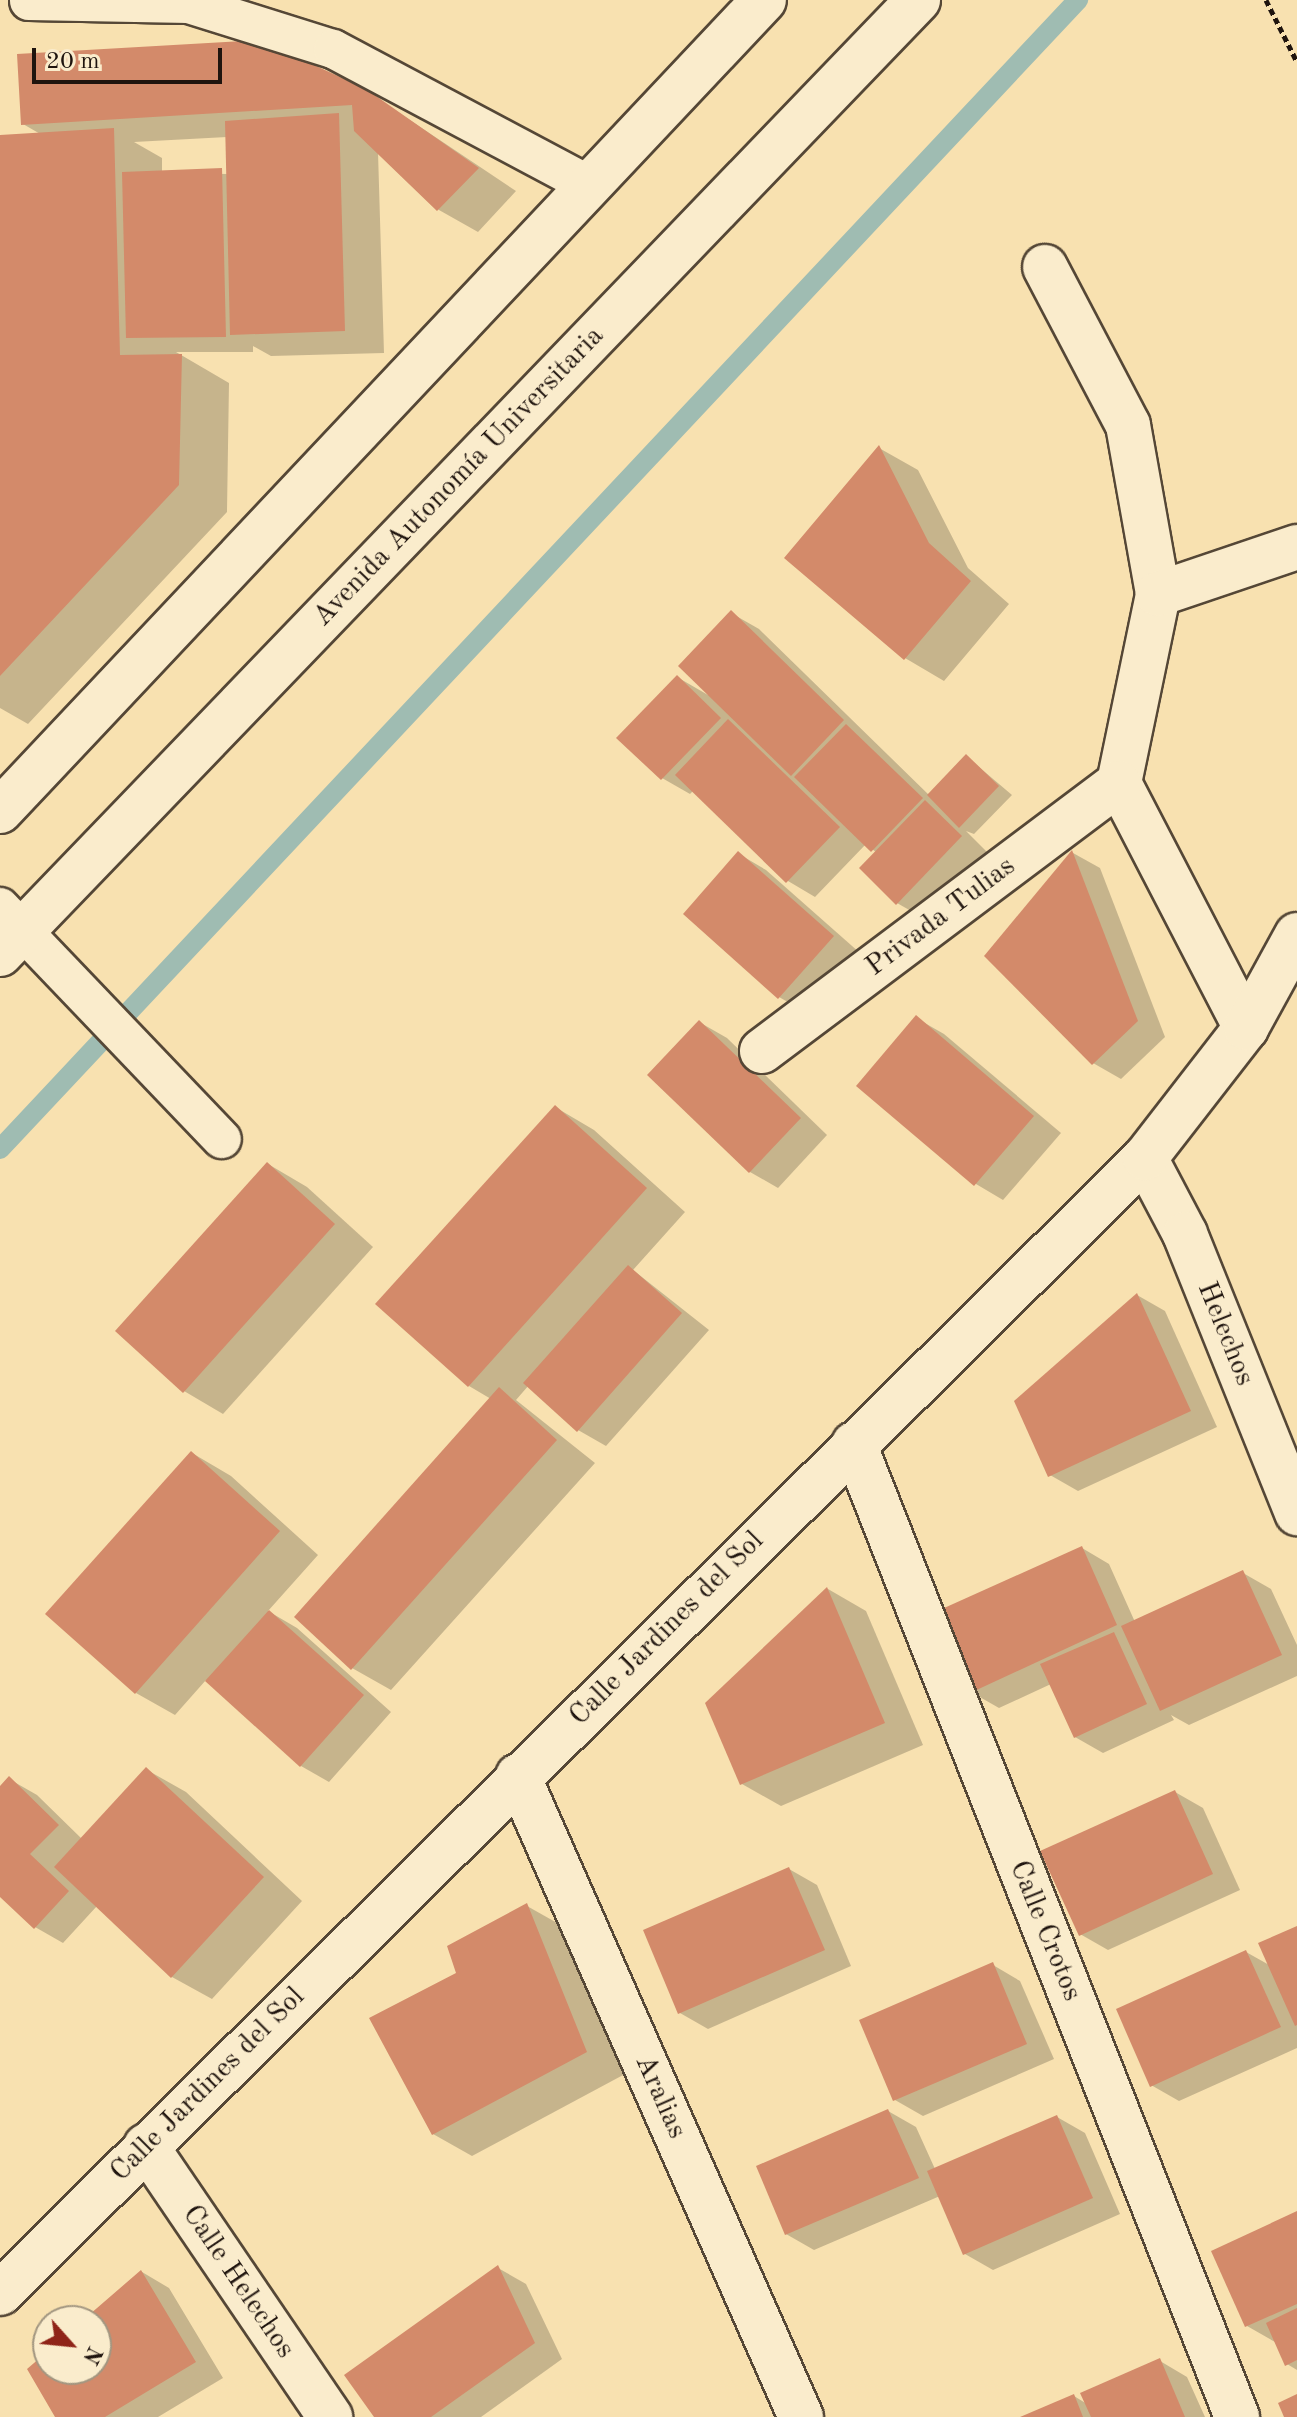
<!DOCTYPE html>
<meta charset="utf-8">
<style>
body{margin:0}
#map{position:relative;width:1297px;height:2417px;overflow:hidden;background:#f8e1b0;font-family:"Old Standard TT",serif}
div>[style]{position:absolute}
.shadow>*{inset:0;background:#0003}
.stream>*{height:20px;margin:-10px;padding:0 10px;transform-origin:10px;border-radius:10px;background:#9fbcb2}
.building>*{inset:0;background:#d38a6a}
.path>*{height:5px;margin-top:-2.5px;transform-origin:0;background:repeating-linear-gradient(90deg,#1f140e 0 6px,transparent 0 10px)}
.roads{filter:drop-shadow(2px 0 #554736) drop-shadow(-2px 0 #554736) drop-shadow(0 2px #554736) drop-shadow(0 -2px #554736)}
.lane>*{height:38px;margin:-19px;padding:0 19px;transform-origin:19px;border-radius:19px;background:#faeccc}
.street>*{height:44px;margin:-22px;padding:0 22px;transform-origin:22px;border-radius:22px;background:#faeccc}
.secondary>*{height:44px;margin:-22px;padding:0 22px;transform-origin:22px;border-radius:22px;background:#faeccc}
span{translate:-50% -50%;white-space:nowrap;text-align:center;line-height:1.15;-webkit-text-stroke:6px #faeccc;paint-order:stroke}
.street-label{font-size:28px;color:#1f140e}
.north{position:absolute;left:32px;top:2305px;width:80px;height:80px;box-sizing:border-box;background:#faeccc;border:2px solid #a29680;border-radius:50%;rotate:117deg;font-size:22px;font-weight:700;line-height:32px;text-align:center;color:#1f140e}
.north::after{content:'';display:block;margin:auto;width:28px;height:36px;background:#8f2418;clip-path:polygon(50% 0,100% 100%,50% 72%,0 100%)}
.scale{position:absolute;left:32px;top:48px;width:190px;height:36px;box-sizing:border-box;border:4px solid #1f140e;border-top:0;padding-left:10px;font-size:24px;line-height:28px;white-space:nowrap;color:#1f140e;-webkit-text-stroke:6px #faeccc;paint-order:stroke}
</style>
<div id="map">
<div class="shadow">
<div style="clip-path:polygon(evenodd,365px 90px,516px 191px,478px 232px,439px 210px,378px 152px,384px 353px,271px 356px,253px 346px,253px 352px,176px 352px,229px 383px,227px 512px,28px 724px,0 708px,0 137px,42px 135px,23px 124px,365px 90px,227px 137px,228px 174px,162px 173px,162px 158px,134px 142px,227px 137px)"></div>
<div style="clip-path:polygon(879px 448px,918px 470px,968px 568px,1009px 604px,944px 681px,905px 658px)"></div>
<div style="clip-path:polygon(731px 613px,759px 629px,930px 796px,966px 756px,1012px 795px,974px 834px,966px 831px,988px 853px,925px 919px,897px 903px,877px 853px,866px 844px,815px 897px,788px 881px,694px 790px,690px 794px,662px 778px,677px 677px,708px 695px)"></div>
<div style="clip-path:polygon(1073px 853px,1100px 868px,1165px 1037px,1121px 1079px,1093px 1063px)"></div>
<div style="clip-path:polygon(739px 854px,766px 870px,860px 953px,807px 1013px,779px 997px)"></div>
<div style="clip-path:polygon(916px 1018px,944px 1034px,1061px 1133px,1003px 1200px,976px 1184px,859px 1086px)"></div>
<div style="clip-path:polygon(699px 1022px,727px 1038px,827px 1135px,778px 1188px,750px 1172px)"></div>
<div style="clip-path:polygon(555px 1107px,594px 1130px,685px 1212px,633px 1270px,709px 1330px,606px 1446px,578px 1430px,529px 1385px,516px 1400px,595px 1463px,391px 1690px,352px 1668px,491px 1399px,469px 1386px)"></div>
<div style="clip-path:polygon(268px 1164px,307px 1187px,373px 1247px,223px 1414px,184px 1391px)"></div>
<div style="clip-path:polygon(1137px 1295px,1165px 1311px,1217px 1427px,1078px 1491px,1050px 1475px)"></div>
<div style="clip-path:polygon(192px 1453px,231px 1476px,318px 1555px,268px 1611px,297px 1628px,391px 1712px,329px 1782px,301px 1766px,206px 1680px,175px 1715px,136px 1693px)"></div>
<div style="clip-path:polygon(1082px 1548px,1109px 1564px,1135px 1622px,1243px 1573px,1271px 1589px,1297px 1645px,1297px 1676px,1189px 1725px,1171px 1715px,1174px 1720px,1103px 1753px,1075px 1737px,1051px 1684px,999px 1708px,971px 1692px)"></div>
<div style="clip-path:polygon(828px 1589px,866px 1611px,923px 1745px,781px 1806px,742px 1784px)"></div>
<div style="clip-path:polygon(147px 1770px,186px 1792px,302px 1901px,212px 1999px,172px 1977px,97px 1906px,63px 1943px,35px 1927px,0 1894px,0 1789px,9px 1779px,37px 1795px,82px 1839px)"></div>
<div style="clip-path:polygon(1175px 1792px,1203px 1808px,1240px 1890px,1108px 1950px,1080px 1934px)"></div>
<div style="clip-path:polygon(789px 1869px,817px 1885px,851px 1966px,708px 2029px,680px 2013px)"></div>
<div style="clip-path:polygon(527px 1906px,566px 1928px,625px 2074px,472px 2156px,433px 2134px,459px 1974px)"></div>
<div style="clip-path:polygon(1297px 1928px,1297px 2048px,1179px 2101px,1151px 2085px,1246px 1952px,1271px 1966px)"></div>
<div style="clip-path:polygon(993px 1965px,1020px 1981px,1054px 2059px,923px 2116px,895px 2100px)"></div>
<div style="clip-path:polygon(888px 2111px,916px 2127px,935px 2169px,1057px 2117px,1085px 2133px,1120px 2214px,993px 2270px,965px 2254px,940px 2196px,814px 2250px,786px 2234px)"></div>
<div style="clip-path:polygon(1297px 2213px,1297px 2370px,1287px 2364px,1275px 2342px,1247px 2326px)"></div>
<div style="clip-path:polygon(498px 2268px,526px 2284px,562px 2359px,481px 2417px,376px 2417px)"></div>
<div style="clip-path:polygon(142px 2272px,169px 2288px,223px 2378px,158px 2417px,58px 2417px,29px 2369px,48px 2353px,48px 2369px,96px 2369px,96px 2321px,85px 2321px)"></div>
<div style="clip-path:polygon(1160px 2361px,1187px 2377px,1205px 2417px,1025px 2417px,1074px 2396px,1087px 2404px)"></div>
</div>
<div class="stream">
<div style="left:0;top:1149px;width:1576px;rotate:-46.83deg"></div>
</div>
<div class="building">
<div style="clip-path:polygon(260px 40px,366px 89px,479px 168px,437px 211px,354px 131px,352px 105px,21px 125px,17px 54px)"></div>
<div style="clip-path:polygon(339px 113px,345px 331px,230px 335px,225px 121px)"></div>
<div style="clip-path:polygon(114px 128px,120px 355px,182px 354px,179px 485px,0 676px,0 135px)"></div>
<div style="clip-path:polygon(222px 168px,226px 337px,126px 338px,122px 172px)"></div>
<div style="clip-path:polygon(879px 445px,929px 543px,971px 581px,904px 660px,784px 558px)"></div>
<div style="clip-path:polygon(731px 610px,844px 720px,791px 776px,678px 666px)"></div>
<div style="clip-path:polygon(677px 675px,721px 718px,661px 780px,616px 738px)"></div>
<div style="clip-path:polygon(728px 719px,840px 827px,786px 883px,675px 775px)"></div>
<div style="clip-path:polygon(846px 724px,923px 798px,871px 852px,794px 777px)"></div>
<div style="clip-path:polygon(966px 754px,999px 786px,959px 828px,927px 795px)"></div>
<div style="clip-path:polygon(925px 800px,962px 836px,896px 905px,859px 868px)"></div>
<div style="clip-path:polygon(1072px 850px,1138px 1021px,1092px 1065px,984px 956px)"></div>
<div style="clip-path:polygon(738px 851px,834px 936px,778px 999px,683px 914px)"></div>
<div style="clip-path:polygon(916px 1015px,1034px 1116px,974px 1186px,856px 1086px)"></div>
<div style="clip-path:polygon(699px 1020px,801px 1118px,749px 1173px,647px 1075px)"></div>
<div style="clip-path:polygon(555px 1105px,647px 1188px,468px 1387px,375px 1304px)"></div>
<div style="clip-path:polygon(267px 1162px,335px 1224px,183px 1393px,115px 1331px)"></div>
<div style="clip-path:polygon(628px 1265px,682px 1313px,577px 1432px,523px 1383px)"></div>
<div style="clip-path:polygon(1137px 1293px,1191px 1411px,1048px 1477px,1014px 1401px)"></div>
<div style="clip-path:polygon(499px 1387px,557px 1440px,351px 1670px,294px 1617px)"></div>
<div style="clip-path:polygon(191px 1451px,280px 1531px,135px 1694px,45px 1614px)"></div>
<div style="clip-path:polygon(1082px 1546px,1117px 1625px,970px 1693px,933px 1613px)"></div>
<div style="clip-path:polygon(1243px 1570px,1282px 1655px,1160px 1711px,1121px 1626px)"></div>
<div style="clip-path:polygon(827px 1587px,885px 1723px,740px 1785px,705px 1703px)"></div>
<div style="clip-path:polygon(269px 1610px,364px 1695px,300px 1767px,205px 1681px)"></div>
<div style="clip-path:polygon(1114px 1632px,1147px 1704px,1074px 1738px,1040px 1664px)"></div>
<div style="clip-path:polygon(146px 1767px,264px 1877px,171px 1978px,54px 1867px)"></div>
<div style="clip-path:polygon(9px 1776px,59px 1825px,30px 1854px,69px 1891px,34px 1929px,0 1897px,0 1786px)"></div>
<div style="clip-path:polygon(1175px 1790px,1213px 1874px,1079px 1936px,1040px 1851px)"></div>
<div style="clip-path:polygon(789px 1867px,825px 1950px,678px 2014px,643px 1930px)"></div>
<div style="clip-path:polygon(527px 1903px,587px 2052px,432px 2135px,369px 2018px,456px 1973px,447px 1946px)"></div>
<div style="clip-path:polygon(1297px 1926px,1297px 2025px,1295px 2026px,1258px 1943px)"></div>
<div style="clip-path:polygon(1246px 1950px,1281px 2027px,1150px 2087px,1116px 2009px)"></div>
<div style="clip-path:polygon(993px 1962px,1027px 2044px,893px 2101px,859px 2020px)"></div>
<div style="clip-path:polygon(888px 2109px,919px 2178px,785px 2235px,756px 2166px)"></div>
<div style="clip-path:polygon(1057px 2115px,1093px 2198px,963px 2255px,927px 2171px)"></div>
<div style="clip-path:polygon(1297px 2211px,1297px 2304px,1245px 2327px,1211px 2251px)"></div>
<div style="clip-path:polygon(498px 2265px,535px 2343px,431px 2417px,374px 2417px,344px 2375px)"></div>
<div style="clip-path:polygon(141px 2270px,196px 2362px,105px 2417px,55px 2417px,27px 2369px,48px 2351px,48px 2369px,96px 2369px,96px 2321px,82px 2321px)"></div>
<div style="clip-path:polygon(1297px 2308px,1297px 2360px,1285px 2366px,1266px 2323px)"></div>
<div style="clip-path:polygon(1160px 2358px,1185px 2417px,1091px 2417px,1080px 2393px)"></div>
<div style="clip-path:polygon(1074px 2394px,1083px 2417px,1020px 2417px)"></div>
<div style="clip-path:polygon(1297px 2394px,1297px 2417px,1284px 2417px,1278px 2403px)"></div>
</div>
<div class="path">
<div style="left:1266px;top:0;width:69px;rotate:63.4deg"></div>
</div>
<div class="roads">
<div class="lane">
<div style="left:29px;top:1px;width:160px;rotate:1.1deg"></div>
<div style="left:189px;top:4px;width:151px;rotate:17.4deg"></div>
<div style="left:333px;top:49px;width:288px;rotate:28deg"></div>
<div style="left:0;top:907px;width:321px;rotate:46.3deg"></div>
</div>
<div class="street">
<div style="left:1045px;top:267px;width:178px;rotate:62.3deg"></div>
<div style="left:1128px;top:425px;width:172px;rotate:79.9deg"></div>
<div style="left:1119px;top:783px;width:193px;rotate:-78.3deg"></div>
<div style="left:1158px;top:594px;width:147px;rotate:-18.7deg"></div>
<div style="left:1119px;top:783px;width:276px;rotate:62.6deg"></div>
<div style="left:762px;top:1051px;width:446px;rotate:-36.9deg"></div>
<div style="left:1145px;top:1158px;width:86px;rotate:62.2deg"></div>
<div style="left:1185px;top:1234px;width:301px;rotate:68.1deg"></div>
<div style="left:854px;top:1444px;width:1046px;rotate:68.51deg"></div>
<div style="left:518px;top:1776px;width:701px;rotate:66.18deg"></div>
<div style="left:146px;top:2146px;width:328px;rotate:55.8deg"></div>
<div style="left:0;top:2293px;width:1612px;rotate:-44.75deg"></div>
<div style="left:1145px;top:1158px;width:165px;rotate:-52.2deg"></div>
<div style="left:1246px;top:1028px;width:106px;rotate:-61.3deg"></div>
</div>
<div class="secondary">
<div style="left:0;top:811px;width:1114px;rotate:-46.71deg"></div>
<div style="left:0;top:954px;width:1324px;rotate:-46.1deg"></div>
</div>
</div>
<div class="street-label">
<span style="left:459px;top:477px;rotate:-46deg">Avenida Autonomía Universitaria</span>
<span style="left:941px;top:917px;rotate:-37deg">Privada Tulias</span>
<span style="left:1225px;top:1334px;rotate:68deg">Helechos</span>
<span style="left:667px;top:1629px;rotate:-45deg">Calle Jardines del Sol</span>
<span style="left:1045px;top:1931px;rotate:68deg">Calle Crotos</span>
<span style="left:208px;top:2085px;rotate:-45deg">Calle Jardines del Sol</span>
<span style="left:660px;top:2097px;rotate:66deg">Aralias</span>
<span style="left:238px;top:2282px;rotate:56deg">Calle Helechos</span>
</div>
<div class="north">N</div>
<div class="scale">20 m</div>
</div>
